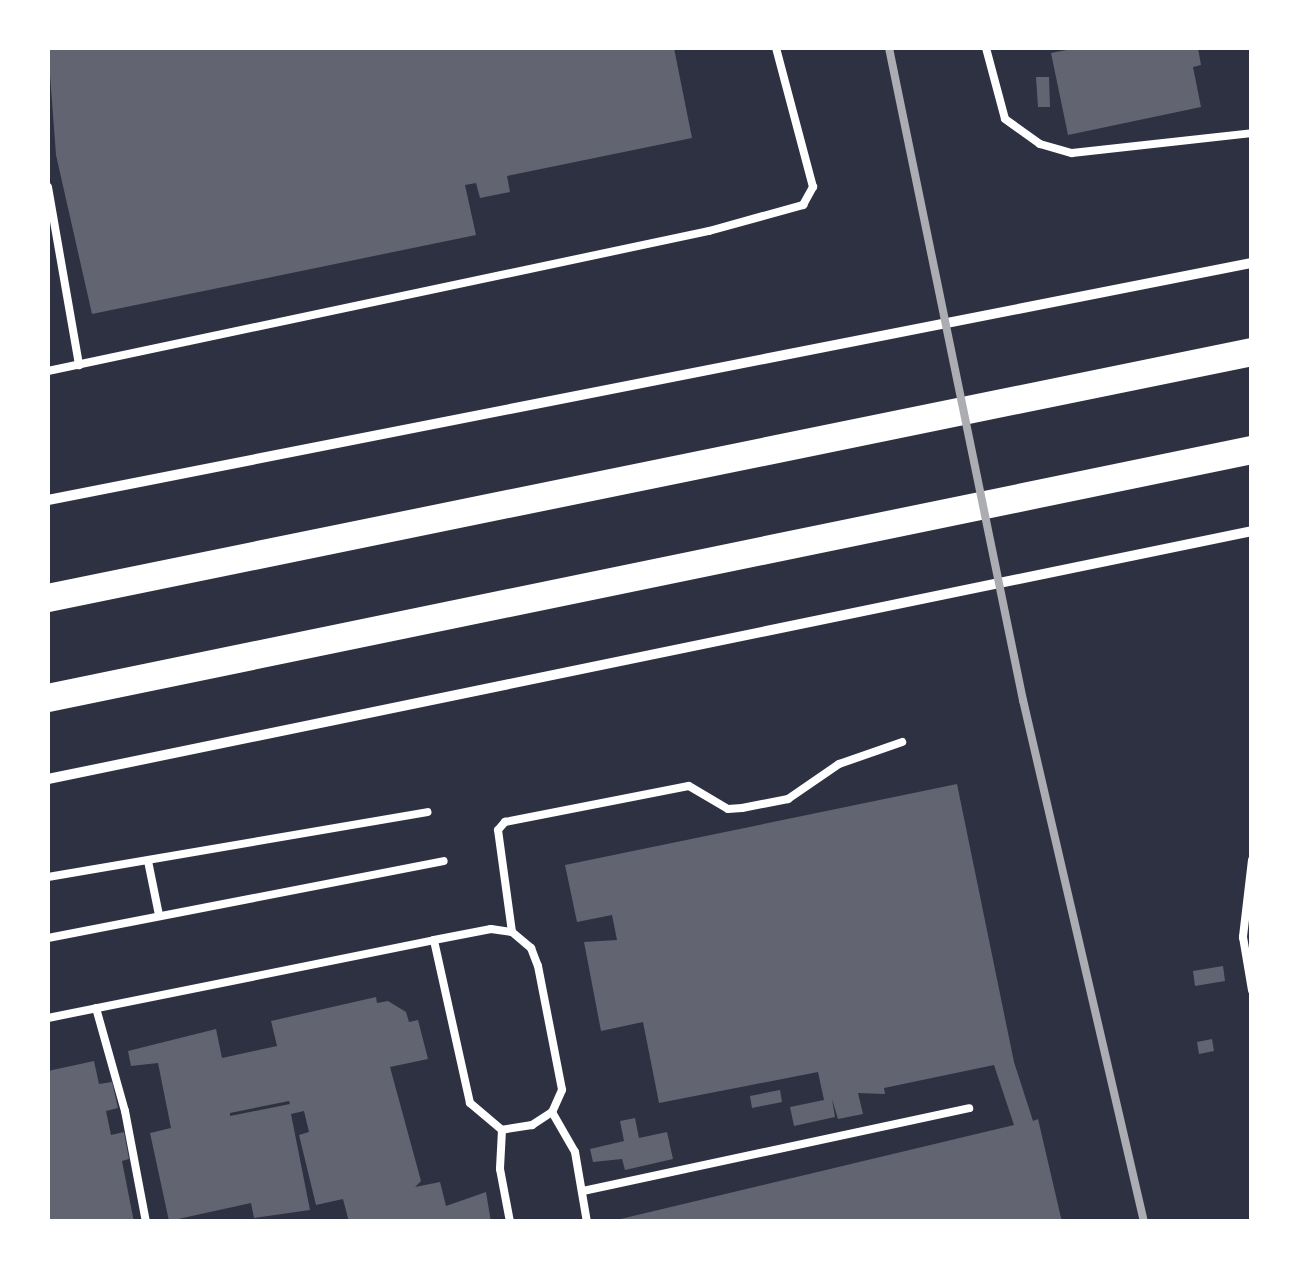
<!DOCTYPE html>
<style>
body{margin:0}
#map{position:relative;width:1299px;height:1269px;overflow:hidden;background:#2d3142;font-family:Jost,sans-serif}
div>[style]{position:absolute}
.building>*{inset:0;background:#626471}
.service>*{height:8px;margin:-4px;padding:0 4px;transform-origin:4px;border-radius:4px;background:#fff}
.minor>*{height:10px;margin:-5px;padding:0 5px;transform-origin:5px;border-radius:5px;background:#fff}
.trunk>*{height:28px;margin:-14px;padding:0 14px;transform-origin:14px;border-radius:14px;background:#fff}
.rail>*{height:8px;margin:-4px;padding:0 4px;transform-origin:4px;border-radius:4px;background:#abadb3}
span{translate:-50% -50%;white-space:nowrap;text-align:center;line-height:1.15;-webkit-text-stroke:8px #fff;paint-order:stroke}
.frame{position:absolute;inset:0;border:50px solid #fff;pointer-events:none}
</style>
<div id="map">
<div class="building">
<div style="clip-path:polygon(48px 48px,674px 48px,692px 138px,507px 176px,510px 192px,480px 198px,476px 183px,465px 185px,476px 235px,92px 314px,56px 155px)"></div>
<div style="clip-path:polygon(1077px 48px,1198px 48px,1201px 65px,1193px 67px,1201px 107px,1068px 135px,1051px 53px)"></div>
<div style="clip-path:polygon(1036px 77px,1049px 77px,1050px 107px,1038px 107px)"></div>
<div style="clip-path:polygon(957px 784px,1014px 1062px,1033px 1121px,1038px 1119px,1062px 1222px,608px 1222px,1014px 1125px,994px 1065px,884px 1088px,885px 1094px,858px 1093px,863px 1114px,838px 1119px,832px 1099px,835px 1117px,794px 1126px,790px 1107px,824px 1100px,818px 1072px,659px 1103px,643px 1022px,601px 1031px,584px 942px,617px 940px,612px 915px,577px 922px,565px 865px)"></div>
<div style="clip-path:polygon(1223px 966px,1225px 981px,1195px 986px,1193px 971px)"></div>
<div style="clip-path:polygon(evenodd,376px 997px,377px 1003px,388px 1001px,406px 1012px,409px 1022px,418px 1020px,428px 1059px,390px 1067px,421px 1181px,415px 1187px,440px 1182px,446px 1206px,486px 1192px,491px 1222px,349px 1222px,343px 1199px,316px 1205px,299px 1135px,309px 1132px,304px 1111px,291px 1114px,310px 1210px,254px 1218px,251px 1203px,169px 1221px,150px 1133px,171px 1128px,158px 1063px,131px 1066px,128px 1051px,216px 1029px,222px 1058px,277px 1046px,271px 1021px,376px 997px,289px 1101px,290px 1104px,230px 1116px,230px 1113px,289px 1101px)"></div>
<div style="clip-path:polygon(1212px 1039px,1214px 1051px,1199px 1054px,1197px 1042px)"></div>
<div style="clip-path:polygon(94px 1061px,99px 1084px,112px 1082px,118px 1108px,106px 1111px,111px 1135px,124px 1132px,129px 1159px,122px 1161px,134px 1222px,48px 1222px,48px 1071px)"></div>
<div style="clip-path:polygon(780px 1090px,782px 1102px,752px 1108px,750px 1096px)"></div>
<div style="clip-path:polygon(635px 1118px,639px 1138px,667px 1132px,673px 1159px,625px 1170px,622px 1159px,593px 1162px,590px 1149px,624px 1141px,620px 1121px)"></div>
</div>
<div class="service">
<div style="left:986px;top:48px;width:73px;rotate:75deg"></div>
<div style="left:1005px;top:119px;width:43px;rotate:35.5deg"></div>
<div style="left:1040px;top:144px;width:33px;rotate:16deg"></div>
<div style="left:1072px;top:153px;width:181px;rotate:-6.3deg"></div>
<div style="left:48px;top:187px;width:181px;rotate:80.1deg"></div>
<div style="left:48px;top:371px;width:676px;rotate:-11.96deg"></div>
<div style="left:709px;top:231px;width:98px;rotate:-15.5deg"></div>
<div style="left:803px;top:205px;width:21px;rotate:-61deg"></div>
<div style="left:813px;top:187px;width:144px;rotate:-104.9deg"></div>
<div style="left:1252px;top:860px;width:78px;rotate:96.7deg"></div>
<div style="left:1243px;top:937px;width:54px;rotate:80.4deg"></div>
<div style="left:148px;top:861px;width:55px;rotate:78.5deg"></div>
<div style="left:48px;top:877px;width:385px;rotate:-9.7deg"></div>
<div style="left:512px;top:932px;width:103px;rotate:-97.8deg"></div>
<div style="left:498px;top:830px;width:11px;rotate:-49deg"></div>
<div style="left:505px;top:822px;width:187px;rotate:-11.1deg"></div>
<div style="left:689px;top:786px;width:45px;rotate:30.5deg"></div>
<div style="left:728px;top:809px;width:14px;rotate:-4deg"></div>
<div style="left:742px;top:808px;width:47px;rotate:-11.1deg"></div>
<div style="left:788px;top:799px;width:62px;rotate:-34.5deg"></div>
<div style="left:839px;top:764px;width:67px;rotate:-19.2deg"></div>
<div style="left:48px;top:938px;width:403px;rotate:-11deg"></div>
<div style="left:96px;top:1008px;width:107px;rotate:74.3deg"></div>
<div style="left:125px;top:1111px;width:113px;rotate:79.3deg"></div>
<div style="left:48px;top:1018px;width:394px;rotate:-11.4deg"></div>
<div style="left:434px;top:940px;width:58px;rotate:-10.9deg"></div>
<div style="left:491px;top:929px;width:21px;rotate:8deg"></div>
<div style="left:512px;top:932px;width:25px;rotate:40deg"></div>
<div style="left:531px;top:948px;width:19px;rotate:69deg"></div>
<div style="left:538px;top:966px;width:126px;rotate:79deg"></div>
<div style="left:562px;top:1090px;width:24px;rotate:114deg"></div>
<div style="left:552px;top:1112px;width:24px;rotate:147deg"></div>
<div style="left:532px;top:1125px;width:30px;rotate:171deg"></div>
<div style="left:502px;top:1130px;width:42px;rotate:-139.8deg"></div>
<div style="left:470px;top:1103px;width:167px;rotate:-102.5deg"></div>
<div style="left:552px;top:1112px;width:46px;rotate:60.1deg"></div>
<div style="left:575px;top:1152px;width:71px;rotate:80.3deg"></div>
<div style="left:502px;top:1130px;width:39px;rotate:93deg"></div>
<div style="left:500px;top:1169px;width:54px;rotate:79.3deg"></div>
<div style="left:583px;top:1191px;width:395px;rotate:-12.1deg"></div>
</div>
<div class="minor">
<div style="left:48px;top:500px;width:1227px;rotate:-11.14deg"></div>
<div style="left:48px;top:779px;width:1229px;rotate:-11.64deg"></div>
</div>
<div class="trunk">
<div style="left:48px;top:598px;width:1229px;rotate:-11.55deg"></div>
<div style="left:48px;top:698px;width:1229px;rotate:-11.64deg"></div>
</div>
<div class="rail">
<div style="left:889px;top:48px;width:666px;rotate:78.39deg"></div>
<div style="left:1023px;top:700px;width:536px;rotate:76.95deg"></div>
</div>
<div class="frame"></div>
</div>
